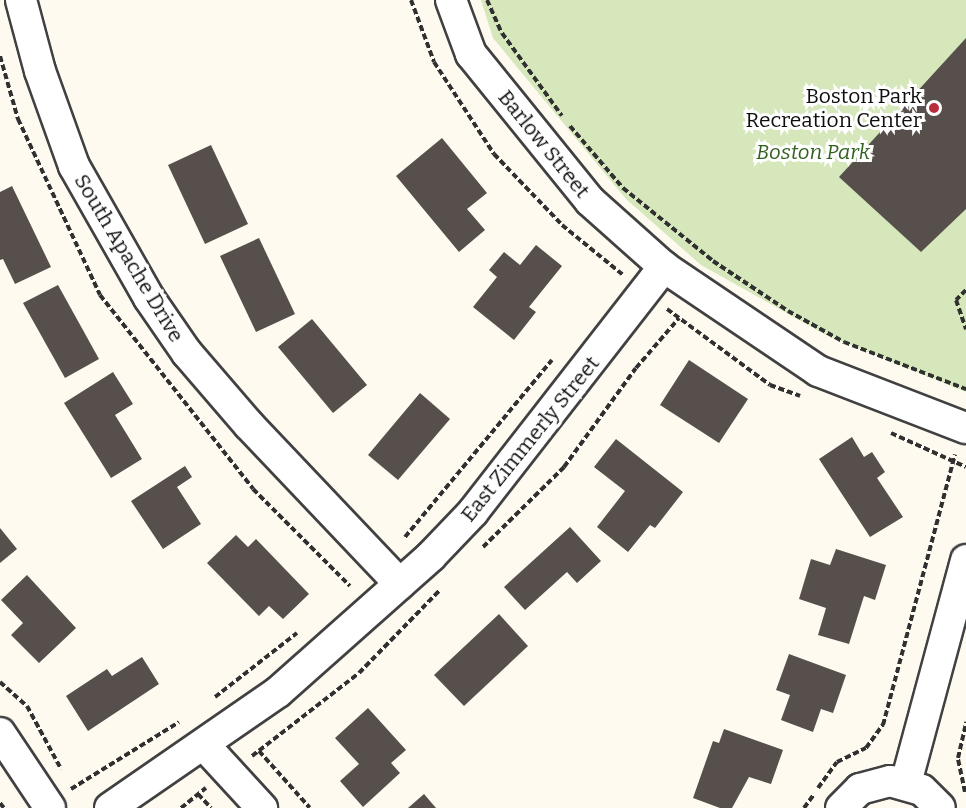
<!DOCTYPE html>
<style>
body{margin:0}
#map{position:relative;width:966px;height:808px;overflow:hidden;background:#fefaf0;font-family:Bitter,serif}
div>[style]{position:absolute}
.green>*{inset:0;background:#d5e7bb}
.building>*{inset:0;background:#564f4b}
.path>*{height:4px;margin-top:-2px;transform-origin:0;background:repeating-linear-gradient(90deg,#303030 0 6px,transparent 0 9px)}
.roads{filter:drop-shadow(2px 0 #414141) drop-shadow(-2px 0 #414141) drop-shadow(0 2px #414141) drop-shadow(0 -2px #414141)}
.street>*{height:30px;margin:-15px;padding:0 15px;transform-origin:15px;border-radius:15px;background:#fff}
.dots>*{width:16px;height:16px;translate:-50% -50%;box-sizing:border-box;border:3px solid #fff;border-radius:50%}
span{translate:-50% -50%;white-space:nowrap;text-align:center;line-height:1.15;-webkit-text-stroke:6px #fff;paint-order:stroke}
.poi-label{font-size:21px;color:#0e0e0e}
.right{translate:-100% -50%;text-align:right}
.street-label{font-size:21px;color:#0e0e0e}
.park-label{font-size:21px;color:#346321;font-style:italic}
</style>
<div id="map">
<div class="green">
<div style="clip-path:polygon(481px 0,966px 0,966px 392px,826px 335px,701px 265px,626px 199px,493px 38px)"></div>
</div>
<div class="building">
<div style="clip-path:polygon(966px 38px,966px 209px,921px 252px,839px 177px)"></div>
<div style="clip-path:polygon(442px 138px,487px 193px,467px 209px,485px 230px,459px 252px,396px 176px)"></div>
<div style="clip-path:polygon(211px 145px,248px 224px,205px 244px,168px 165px)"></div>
<div style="clip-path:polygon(12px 186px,51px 267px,15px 284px,3px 259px,0 260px,0 192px)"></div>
<div style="clip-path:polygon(259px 238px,295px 314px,256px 332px,220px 256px)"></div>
<div style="clip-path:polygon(536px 245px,562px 266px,529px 307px,536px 312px,514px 340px,473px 307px,497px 277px,489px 270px,504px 252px,520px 265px)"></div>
<div style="clip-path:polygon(58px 285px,99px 359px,65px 378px,23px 303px)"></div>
<div style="clip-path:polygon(312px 319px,367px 385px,333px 413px,278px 347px)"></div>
<div style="clip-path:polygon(689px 360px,748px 399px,719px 443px,660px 405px)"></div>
<div style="clip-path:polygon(113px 372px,133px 404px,115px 415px,142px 459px,111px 478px,64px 403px)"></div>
<div style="clip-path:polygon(420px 393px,450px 419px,398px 480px,368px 455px)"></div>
<div style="clip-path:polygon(852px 437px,864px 457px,872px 452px,885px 472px,877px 478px,903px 517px,870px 537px,819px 459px)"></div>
<div style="clip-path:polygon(616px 439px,683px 492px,655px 528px,650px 525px,628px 552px,597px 527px,625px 491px,594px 467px)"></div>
<div style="clip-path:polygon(185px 466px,192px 477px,177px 487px,201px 524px,163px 549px,131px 501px)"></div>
<div style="clip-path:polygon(570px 527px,601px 561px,577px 583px,567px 572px,525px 610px,504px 587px)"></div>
<div style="clip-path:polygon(0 528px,17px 549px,0 563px)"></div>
<div style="clip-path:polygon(236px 535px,248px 547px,256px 539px,309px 594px,283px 619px,269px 606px,259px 616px,207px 563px)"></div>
<div style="clip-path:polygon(836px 549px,886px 565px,875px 600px,864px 596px,849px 644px,818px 635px,826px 608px,799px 599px,811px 559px,830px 565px)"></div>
<div style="clip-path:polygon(27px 575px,76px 628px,39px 663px,11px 635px,23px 623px,1px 600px)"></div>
<div style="clip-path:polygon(499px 614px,528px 646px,464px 706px,434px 675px)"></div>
<div style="clip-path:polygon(789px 654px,846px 675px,833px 713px,821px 709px,813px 732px,781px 720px,790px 695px,776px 690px)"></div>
<div style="clip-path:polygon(142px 657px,159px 684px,88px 731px,66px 696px,107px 669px,112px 676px)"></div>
<div style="clip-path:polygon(368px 708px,406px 750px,391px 763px,400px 773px,363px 807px,340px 781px,359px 764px,335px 738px)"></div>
<div style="clip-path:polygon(724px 729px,783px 750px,771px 784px,749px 777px,732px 808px,720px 808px,693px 798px,713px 741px,719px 743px)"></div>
<div style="clip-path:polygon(424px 794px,436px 808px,408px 808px)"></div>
</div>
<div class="path">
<div style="left:411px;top:0;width:66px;rotate:69.6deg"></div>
<div style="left:434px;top:62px;width:110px;rotate:56.9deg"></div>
<div style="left:494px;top:154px;width:98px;rotate:46.2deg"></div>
<div style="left:562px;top:225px;width:79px;rotate:39.3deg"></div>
<div style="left:487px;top:0;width:36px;rotate:66deg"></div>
<div style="left:502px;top:33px;width:102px;rotate:54.1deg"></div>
<div style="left:0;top:56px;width:66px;rotate:74.1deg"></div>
<div style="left:18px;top:119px;width:194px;rotate:65deg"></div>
<div style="left:100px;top:295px;width:247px;rotate:51.7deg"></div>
<div style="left:253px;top:489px;width:137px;rotate:45deg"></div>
<div style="left:570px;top:126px;width:82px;rotate:49.5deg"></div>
<div style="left:623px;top:188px;width:116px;rotate:39deg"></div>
<div style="left:713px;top:261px;width:90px;rotate:33.7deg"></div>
<div style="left:788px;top:311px;width:64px;rotate:29deg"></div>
<div style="left:844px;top:342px;width:131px;rotate:21.1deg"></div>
<div style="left:966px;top:290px;width:14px;rotate:135deg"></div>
<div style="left:956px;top:300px;width:31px;rotate:71deg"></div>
<div style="left:667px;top:309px;width:128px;rotate:36.4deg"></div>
<div style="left:770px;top:385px;width:32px;rotate:20deg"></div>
<div style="left:891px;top:433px;width:82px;rotate:24.4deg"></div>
<div style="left:405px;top:537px;width:230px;rotate:-50.3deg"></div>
<div style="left:483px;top:547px;width:114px;rotate:-44.6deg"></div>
<div style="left:564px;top:467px;width:122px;rotate:-54deg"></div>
<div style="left:636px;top:368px;width:66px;rotate:-49.3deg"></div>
<div style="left:0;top:682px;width:36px;rotate:42deg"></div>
<div style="left:27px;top:706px;width:72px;rotate:61.6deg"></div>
<div style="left:215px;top:697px;width:104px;rotate:-38deg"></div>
<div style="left:259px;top:751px;width:76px;rotate:48.2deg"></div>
<div style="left:252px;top:756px;width:135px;rotate:-37.8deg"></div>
<div style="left:359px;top:673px;width:115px;rotate:-45.7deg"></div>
<div style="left:818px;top:788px;width:32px;rotate:-54deg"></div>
<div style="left:837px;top:762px;width:32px;rotate:-26deg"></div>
<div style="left:866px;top:748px;width:29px;rotate:-54deg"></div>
<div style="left:883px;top:725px;width:280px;rotate:-75.1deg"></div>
<div style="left:71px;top:789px;width:127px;rotate:-31.8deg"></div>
<div style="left:965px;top:792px;width:35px;rotate:-102deg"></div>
<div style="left:958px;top:758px;width:37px;rotate:-77deg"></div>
<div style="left:198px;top:794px;width:19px;rotate:47deg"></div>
<div style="left:0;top:803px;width:6px;rotate:51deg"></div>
<div style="left:181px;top:808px;width:32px;rotate:-39deg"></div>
<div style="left:804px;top:808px;width:17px;rotate:-54deg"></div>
</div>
<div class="roads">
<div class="street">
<div style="left:21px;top:0;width:73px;rotate:75deg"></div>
<div style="left:40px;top:71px;width:101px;rotate:70.3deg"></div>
<div style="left:74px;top:166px;width:152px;rotate:60.4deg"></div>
<div style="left:149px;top:298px;width:67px;rotate:55.4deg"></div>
<div style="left:187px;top:353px;width:95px;rotate:49.3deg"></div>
<div style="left:249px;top:425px;width:219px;rotate:46.5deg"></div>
<div style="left:451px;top:0;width:58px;rotate:69.7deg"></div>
<div style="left:471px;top:54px;width:189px;rotate:51deg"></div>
<div style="left:590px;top:201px;width:99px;rotate:41.7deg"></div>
<div style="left:664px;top:267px;width:186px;rotate:34deg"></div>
<div style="left:818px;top:371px;width:159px;rotate:21.1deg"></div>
<div style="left:0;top:733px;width:90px;rotate:56.3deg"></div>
<div style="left:204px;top:745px;width:86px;rotate:47.4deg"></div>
<div style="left:906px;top:783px;width:231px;rotate:-74.9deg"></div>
<div style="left:110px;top:808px;width:204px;rotate:-34.6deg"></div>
<div style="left:278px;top:692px;width:205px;rotate:-41.6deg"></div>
<div style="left:431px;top:556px;width:61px;rotate:-46.3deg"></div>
<div style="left:473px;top:512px;width:311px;rotate:-52.1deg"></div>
<div style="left:841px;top:808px;width:27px;rotate:-45deg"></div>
<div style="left:860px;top:789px;width:31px;rotate:-15deg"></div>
<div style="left:890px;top:781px;width:33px;rotate:16deg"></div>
<div style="left:922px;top:790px;width:25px;rotate:45deg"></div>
</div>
</div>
<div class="dots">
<div style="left:934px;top:108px;background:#b82c3d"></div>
</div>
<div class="poi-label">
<span class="right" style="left:922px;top:108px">Boston Park<br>Recreation Center</span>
</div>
<div class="street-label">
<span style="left:544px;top:144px;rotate:51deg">Barlow Street</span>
<span style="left:129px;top:258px;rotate:59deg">South Apache Drive</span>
<span style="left:530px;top:439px;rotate:-51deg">East Zimmerly Street</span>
</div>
<div class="park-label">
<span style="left:813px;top:152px">Boston Park</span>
</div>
</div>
